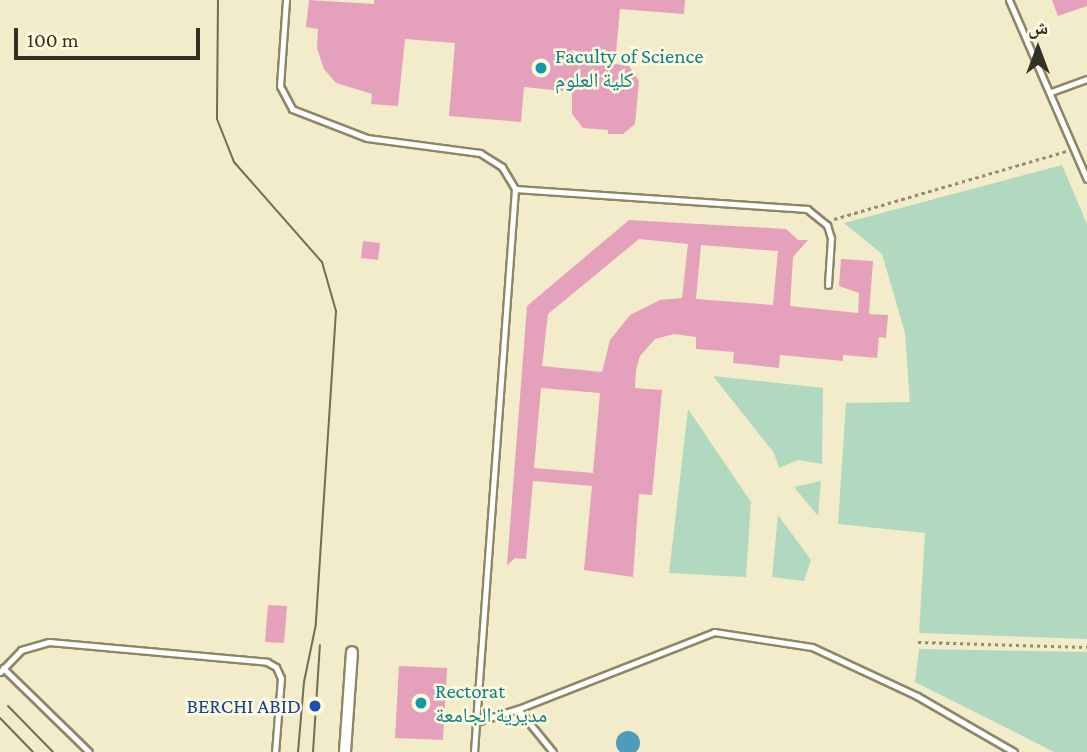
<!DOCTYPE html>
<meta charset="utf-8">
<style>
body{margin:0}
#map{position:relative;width:1087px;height:752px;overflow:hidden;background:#f2ecca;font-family:"Crimson Pro","Noto Naskh Arabic",serif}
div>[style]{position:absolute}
.green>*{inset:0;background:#b0d9c0}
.water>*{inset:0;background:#4e9cb9}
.round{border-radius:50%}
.building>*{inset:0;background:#e5a0bb}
.path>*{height:2.5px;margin-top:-1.25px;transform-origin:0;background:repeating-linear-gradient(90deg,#928e76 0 3.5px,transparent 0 7px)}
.roads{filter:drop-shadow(2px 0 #8c8767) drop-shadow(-2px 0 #8c8767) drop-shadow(0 2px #8c8767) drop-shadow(0 -2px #8c8767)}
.service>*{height:5px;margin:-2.5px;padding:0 2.5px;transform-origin:2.5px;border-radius:2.5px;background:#fff}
.minor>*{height:10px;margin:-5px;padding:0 5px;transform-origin:5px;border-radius:5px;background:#fff}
.tram>*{height:2px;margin:-1px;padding:0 1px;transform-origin:1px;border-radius:1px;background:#716d59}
.dots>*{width:19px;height:19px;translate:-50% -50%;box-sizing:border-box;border:4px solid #fefade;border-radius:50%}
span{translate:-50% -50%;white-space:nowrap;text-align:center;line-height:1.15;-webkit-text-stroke:5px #fefade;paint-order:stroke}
.culture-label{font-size:21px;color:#0d838f}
.left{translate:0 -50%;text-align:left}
.transit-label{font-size:21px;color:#164399}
.right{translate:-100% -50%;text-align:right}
.north{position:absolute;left:1003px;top:14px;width:70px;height:70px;-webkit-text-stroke:5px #fefade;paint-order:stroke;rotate:0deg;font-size:19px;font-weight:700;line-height:28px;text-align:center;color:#323022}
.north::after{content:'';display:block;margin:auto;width:24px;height:32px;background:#323022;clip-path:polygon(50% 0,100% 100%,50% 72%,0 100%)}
.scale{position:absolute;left:14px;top:28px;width:186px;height:32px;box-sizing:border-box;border:4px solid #323022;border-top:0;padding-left:9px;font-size:21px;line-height:24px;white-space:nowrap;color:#323022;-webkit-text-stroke:5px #fefade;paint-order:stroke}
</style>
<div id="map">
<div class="green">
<div style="clip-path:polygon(1062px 165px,1087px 224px,1087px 639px,919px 633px,925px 533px,838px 524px,846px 403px,910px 402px,905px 333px,882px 254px,844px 223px)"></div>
<div style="clip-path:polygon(713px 376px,823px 388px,822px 464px,798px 460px,779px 468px,774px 453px)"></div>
<div style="clip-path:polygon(688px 409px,751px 502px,746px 577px,669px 573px)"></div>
<div style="clip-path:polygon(821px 481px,818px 516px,794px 487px)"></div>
<div style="clip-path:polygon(778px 515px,811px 560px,804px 581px,772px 577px)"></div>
<div style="clip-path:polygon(919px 649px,1087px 652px,1087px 752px,1054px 752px,915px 682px)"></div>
</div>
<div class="water">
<div class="round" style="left:616px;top:731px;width:24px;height:24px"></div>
</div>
<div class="building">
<div style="clip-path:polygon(309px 0,374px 4px,374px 0,685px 0,684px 14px,620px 9px,615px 64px,629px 66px,639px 81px,635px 124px,623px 134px,608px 134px,608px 130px,583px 128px,572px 114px,572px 92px,524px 87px,521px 122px,449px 116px,455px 43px,405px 39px,398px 106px,371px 104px,372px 94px,336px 83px,324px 69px,317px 48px,318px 29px,306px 27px)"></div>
<div style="clip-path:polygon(1052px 0,1087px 0,1087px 6px,1058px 16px)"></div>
<div style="clip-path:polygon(evenodd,629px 220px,786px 229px,798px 240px,808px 240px,793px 257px,790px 306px,858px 313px,859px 293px,839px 286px,841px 259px,873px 261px,869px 314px,888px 315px,886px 338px,879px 337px,877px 358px,843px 355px,843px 361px,780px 355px,779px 368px,733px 363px,734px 352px,696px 349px,696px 337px,674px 334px,655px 339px,640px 356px,636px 370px,635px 388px,662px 390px,652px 495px,639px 494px,633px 577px,584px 570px,592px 486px,533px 481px,526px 559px,515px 558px,507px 565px,527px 306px,629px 220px,639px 239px,688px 244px,682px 298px,660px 300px,630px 315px,610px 340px,602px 372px,542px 366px,548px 314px,639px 239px,629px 220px,701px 245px,778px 251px,773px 305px,696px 299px,701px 245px,629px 220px,541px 388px,600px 393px,593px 473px,534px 468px,541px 388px)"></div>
<div style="clip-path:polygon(363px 241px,380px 243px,378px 260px,361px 258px)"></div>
<div style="clip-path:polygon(268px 605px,287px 606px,284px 643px,265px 642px)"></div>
<div style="clip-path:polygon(399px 666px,447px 668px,443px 740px,395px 738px)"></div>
</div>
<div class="path">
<div style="left:834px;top:219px;width:242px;rotate:-16.3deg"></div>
<div style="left:918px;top:642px;width:169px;rotate:1.7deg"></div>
</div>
<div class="roads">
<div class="service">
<div style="left:286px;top:0;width:86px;rotate:94deg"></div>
<div style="left:280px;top:86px;width:26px;rotate:62deg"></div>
<div style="left:292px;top:109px;width:80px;rotate:21.1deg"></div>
<div style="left:367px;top:138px;width:114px;rotate:7.6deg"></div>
<div style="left:480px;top:153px;width:26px;rotate:32deg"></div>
<div style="left:502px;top:167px;width:26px;rotate:59deg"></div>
<div style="left:515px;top:189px;width:534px;rotate:94.18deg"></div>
<div style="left:1009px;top:0;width:195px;rotate:66.5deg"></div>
<div style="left:1051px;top:92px;width:38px;rotate:-20deg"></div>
<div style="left:515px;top:189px;width:293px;rotate:3.9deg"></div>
<div style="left:807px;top:209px;width:26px;rotate:39deg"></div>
<div style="left:827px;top:225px;width:14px;rotate:73deg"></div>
<div style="left:831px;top:238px;width:47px;rotate:93.7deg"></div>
<div style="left:3px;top:668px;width:120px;rotate:44.3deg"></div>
<div style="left:0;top:672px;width:30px;rotate:-46deg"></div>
<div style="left:21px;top:650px;width:29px;rotate:-16deg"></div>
<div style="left:49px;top:642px;width:219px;rotate:5.2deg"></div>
<div style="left:267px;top:662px;width:10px;rotate:29deg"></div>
<div style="left:276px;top:667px;width:12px;rotate:66deg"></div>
<div style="left:281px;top:678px;width:74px;rotate:94.6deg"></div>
<div style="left:518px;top:709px;width:211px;rotate:-21.4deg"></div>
<div style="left:714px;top:632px;width:99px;rotate:8.7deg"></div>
<div style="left:812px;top:647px;width:116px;rotate:25deg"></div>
<div style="left:917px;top:696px;width:112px;rotate:30deg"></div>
<div style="left:474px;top:752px;width:30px;rotate:-86deg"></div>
<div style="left:476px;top:722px;width:44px;rotate:-17.2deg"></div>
<div style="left:518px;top:709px;width:55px;rotate:50.9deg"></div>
</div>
<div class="minor">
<div style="left:345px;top:752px;width:100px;rotate:-86deg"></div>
</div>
</div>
<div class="tram">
<div style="left:218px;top:0;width:119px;rotate:90.5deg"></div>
<div style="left:217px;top:119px;width:46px;rotate:68.4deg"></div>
<div style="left:234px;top:162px;width:133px;rotate:48.7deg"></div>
<div style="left:322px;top:262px;width:51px;rotate:74.1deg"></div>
<div style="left:336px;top:311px;width:314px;rotate:93.7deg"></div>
<div style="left:316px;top:624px;width:59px;rotate:101.7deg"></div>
<div style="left:304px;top:682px;width:70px;rotate:94.9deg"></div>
<div style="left:8px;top:706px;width:64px;rotate:45.6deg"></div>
<div style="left:0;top:718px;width:47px;rotate:45.9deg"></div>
<div style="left:313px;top:752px;width:107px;rotate:-86.3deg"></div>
</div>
<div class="dots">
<div style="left:541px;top:68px;background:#0f9aa8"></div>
<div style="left:421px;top:703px;background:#0f9aa8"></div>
<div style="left:315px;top:706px;background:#1a4fb4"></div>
</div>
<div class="culture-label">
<span class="left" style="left:555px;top:68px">Faculty of Science<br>كلية العلوم</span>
<span class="left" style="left:435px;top:703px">Rectorat<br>مديرية الجامعة</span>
</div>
<div class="transit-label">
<span class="right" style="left:301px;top:706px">BERCHI ABID</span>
</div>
<div class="north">ش</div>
<div class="scale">100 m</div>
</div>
